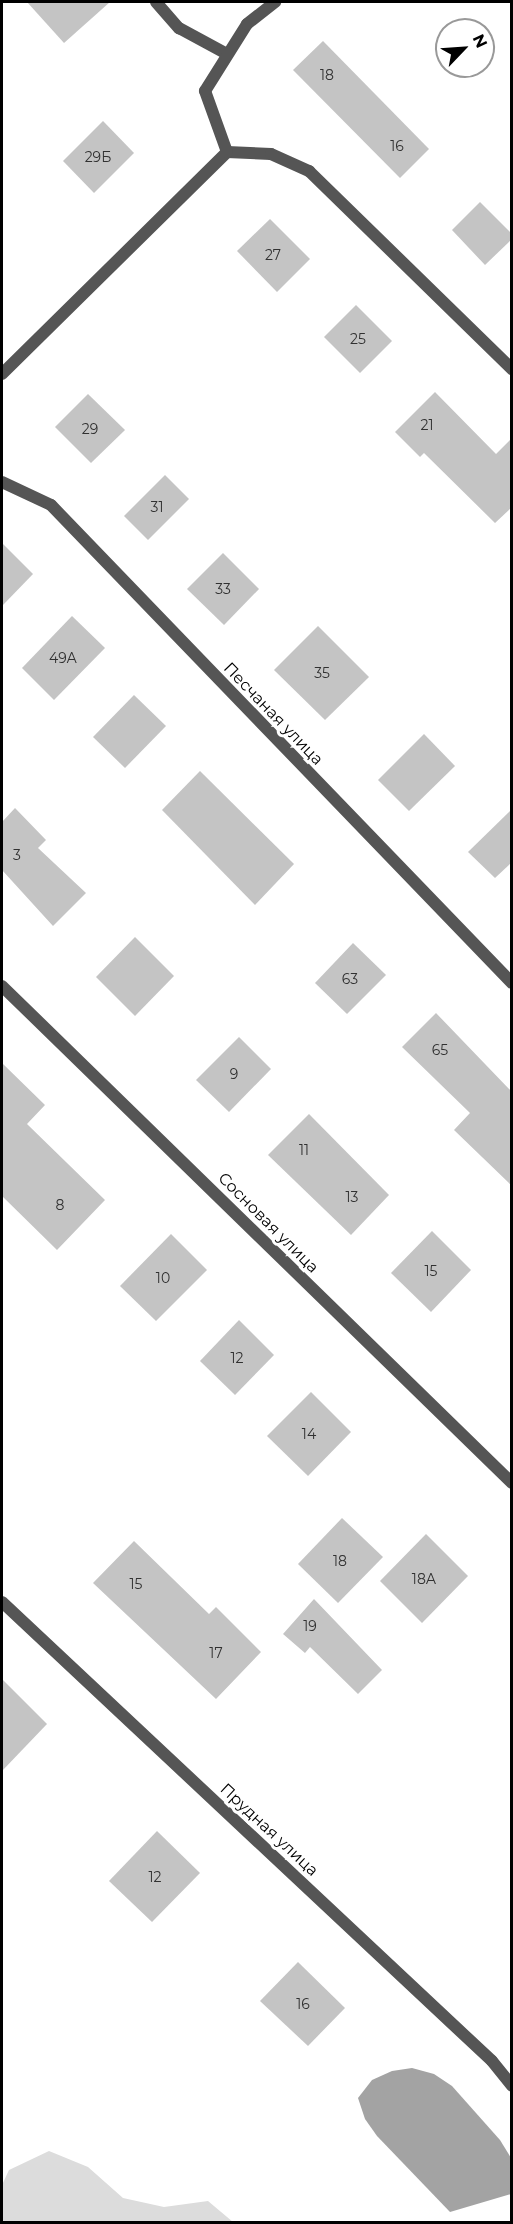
<!DOCTYPE html>
<meta charset="utf-8">
<style>
body{margin:0}
#map{position:relative;width:513px;height:2224px;overflow:hidden;background:#fff;font-family:Montserrat,sans-serif}
div>[style]{position:absolute}
.green>*{inset:0;background:#dcdcdc}
.water>*{inset:0;background:#a3a3a3}
.building>*{inset:0;background:#c4c4c4}
.street>*{height:12px;margin:-6px;padding:0 6px;transform-origin:6px;border-radius:6px;background:#555}
span{translate:-50% -50%;white-space:nowrap;text-align:center;line-height:1.15;-webkit-text-stroke:6px #fff;paint-order:stroke}
.number-label{font-size:14px;color:#313131}
.number-label span{-webkit-text-stroke-width:0}
.street-label{font-size:16px;color:#000}
.frame{position:absolute;inset:0;border:3px solid #000;pointer-events:none}
.north{position:absolute;left:435px;top:18px;width:60px;height:60px;box-sizing:border-box;background:#fff;border:2px solid #999;border-radius:50%;rotate:65deg;font-size:16px;font-weight:700;line-height:24px;text-align:center;color:#000}
.north::after{content:'';display:block;margin:auto;width:21px;height:27px;background:#000;clip-path:polygon(50% 0,100% 100%,50% 72%,0 100%)}
</style>
<div id="map">
<div class="green">
<div style="clip-path:polygon(49px 2151px,88px 2167px,123px 2198px,164px 2207px,208px 2201px,233px 2222px,2px 2222px,2px 2185px,9px 2170px)"></div>
</div>
<div class="water">
<div style="clip-path:polygon(412px 2068px,434px 2074px,452px 2086px,500px 2140px,511px 2158px,511px 2194px,450px 2212px,377px 2136px,365px 2119px,358px 2098px,372px 2080px,392px 2071px)"></div>
</div>
<div class="building">
<div style="clip-path:polygon(27px 2px,110px 2px,64px 43px)"></div>
<div style="clip-path:polygon(323px 41px,429px 149px,400px 178px,293px 70px)"></div>
<div style="clip-path:polygon(103px 121px,134px 153px,94px 193px,63px 161px)"></div>
<div style="clip-path:polygon(480px 202px,512px 234px,512px 239px,485px 265px,452px 230px)"></div>
<div style="clip-path:polygon(270px 219px,310px 259px,277px 292px,237px 251px)"></div>
<div style="clip-path:polygon(356px 305px,392px 341px,360px 373px,324px 337px)"></div>
<div style="clip-path:polygon(435px 392px,496px 454px,512px 438px,512px 507px,495px 523px,424px 453px,420px 457px,395px 432px)"></div>
<div style="clip-path:polygon(88px 394px,125px 430px,91px 463px,55px 427px)"></div>
<div style="clip-path:polygon(165px 475px,189px 499px,148px 540px,124px 516px)"></div>
<div style="clip-path:polygon(2px 543px,33px 574px,2px 606px)"></div>
<div style="clip-path:polygon(223px 553px,259px 589px,224px 625px,187px 589px)"></div>
<div style="clip-path:polygon(72px 616px,105px 648px,54px 700px,22px 668px)"></div>
<div style="clip-path:polygon(318px 626px,369px 677px,325px 720px,274px 670px)"></div>
<div style="clip-path:polygon(134px 695px,166px 726px,125px 768px,93px 737px)"></div>
<div style="clip-path:polygon(424px 734px,455px 766px,409px 811px,378px 780px)"></div>
<div style="clip-path:polygon(200px 771px,294px 864px,255px 905px,162px 810px)"></div>
<div style="clip-path:polygon(15px 808px,46px 840px,38px 848px,86px 893px,53px 926px,2px 870px,2px 822px)"></div>
<div style="clip-path:polygon(512px 809px,512px 862px,495px 878px,468px 852px)"></div>
<div style="clip-path:polygon(135px 937px,174px 976px,135px 1016px,96px 977px)"></div>
<div style="clip-path:polygon(353px 943px,386px 975px,347px 1014px,315px 983px)"></div>
<div style="clip-path:polygon(436px 1013px,512px 1092px,512px 1186px,454px 1130px,470px 1113px,402px 1047px)"></div>
<div style="clip-path:polygon(239px 1037px,271px 1069px,229px 1112px,196px 1080px)"></div>
<div style="clip-path:polygon(2px 1063px,45px 1105px,27px 1124px,105px 1200px,57px 1250px,2px 1196px)"></div>
<div style="clip-path:polygon(309px 1114px,389px 1195px,351px 1235px,268px 1155px)"></div>
<div style="clip-path:polygon(432px 1231px,471px 1270px,431px 1312px,391px 1273px)"></div>
<div style="clip-path:polygon(171px 1234px,207px 1270px,156px 1321px,120px 1286px)"></div>
<div style="clip-path:polygon(239px 1320px,274px 1355px,235px 1395px,200px 1361px)"></div>
<div style="clip-path:polygon(311px 1392px,351px 1432px,308px 1476px,267px 1436px)"></div>
<div style="clip-path:polygon(342px 1518px,383px 1557px,338px 1603px,298px 1564px)"></div>
<div style="clip-path:polygon(426px 1534px,468px 1576px,422px 1623px,380px 1581px)"></div>
<div style="clip-path:polygon(134px 1541px,209px 1614px,216px 1607px,261px 1652px,216px 1699px,93px 1583px)"></div>
<div style="clip-path:polygon(314px 1599px,382px 1670px,358px 1694px,310px 1647px,305px 1653px,283px 1634px)"></div>
<div style="clip-path:polygon(2px 1679px,47px 1724px,2px 1771px)"></div>
<div style="clip-path:polygon(157px 1831px,200px 1873px,152px 1922px,109px 1881px)"></div>
<div style="clip-path:polygon(298px 1962px,345px 2008px,308px 2046px,260px 2001px)"></div>
</div>
<div class="street">
<div style="left:156px;top:2px;width:35px;rotate:49deg"></div>
<div style="left:179px;top:28px;width:52px;rotate:28.5deg"></div>
<div style="left:227px;top:152px;width:44px;rotate:2.6deg"></div>
<div style="left:271px;top:154px;width:42px;rotate:24.1deg"></div>
<div style="left:309px;top:171px;width:284px;rotate:44.3deg"></div>
<div style="left:2px;top:374px;width:316px;rotate:-44.6deg"></div>
<div style="left:227px;top:152px;width:65px;rotate:-109.8deg"></div>
<div style="left:205px;top:91px;width:79px;rotate:-57.9deg"></div>
<div style="left:247px;top:24px;width:36px;rotate:-38deg"></div>
<div style="left:2px;top:482px;width:54px;rotate:25.1deg"></div>
<div style="left:51px;top:505px;width:664px;rotate:46.04deg"></div>
<div style="left:2px;top:986px;width:712px;rotate:44.26deg"></div>
<div style="left:2px;top:1602px;width:671px;rotate:43.13deg"></div>
<div style="left:492px;top:2061px;width:32px;rotate:51deg"></div>
</div>
<div class="number-label">
<span style="left:327px;top:75px">18</span>
<span style="left:397px;top:146px">16</span>
<span style="left:98px;top:157px">29Б</span>
<span style="left:273px;top:255px">27</span>
<span style="left:358px;top:339px">25</span>
<span style="left:427px;top:425px">21</span>
<span style="left:90px;top:429px">29</span>
<span style="left:157px;top:507px">31</span>
<span style="left:223px;top:589px">33</span>
<span style="left:63px;top:658px">49А</span>
<span style="left:322px;top:673px">35</span>
<span style="left:17px;top:855px">3</span>
<span style="left:350px;top:979px">63</span>
<span style="left:440px;top:1050px">65</span>
<span style="left:234px;top:1074px">9</span>
<span style="left:304px;top:1150px">11</span>
<span style="left:352px;top:1197px">13</span>
<span style="left:60px;top:1205px">8</span>
<span style="left:431px;top:1271px">15</span>
<span style="left:163px;top:1278px">10</span>
<span style="left:237px;top:1358px">12</span>
<span style="left:309px;top:1434px">14</span>
<span style="left:340px;top:1561px">18</span>
<span style="left:424px;top:1579px">18А</span>
<span style="left:136px;top:1584px">15</span>
<span style="left:310px;top:1626px">19</span>
<span style="left:216px;top:1653px">17</span>
<span style="left:155px;top:1877px">12</span>
<span style="left:303px;top:2004px">16</span>
</div>
<div class="street-label">
<span style="left:273px;top:714px;rotate:46deg">Песчаная улица</span>
<span style="left:268px;top:1223px;rotate:45deg">Сосновая улица</span>
<span style="left:269px;top:1830px;rotate:43deg">Прудная улица</span>
</div>
<div class="frame"></div>
<div class="north">N</div>
</div>
